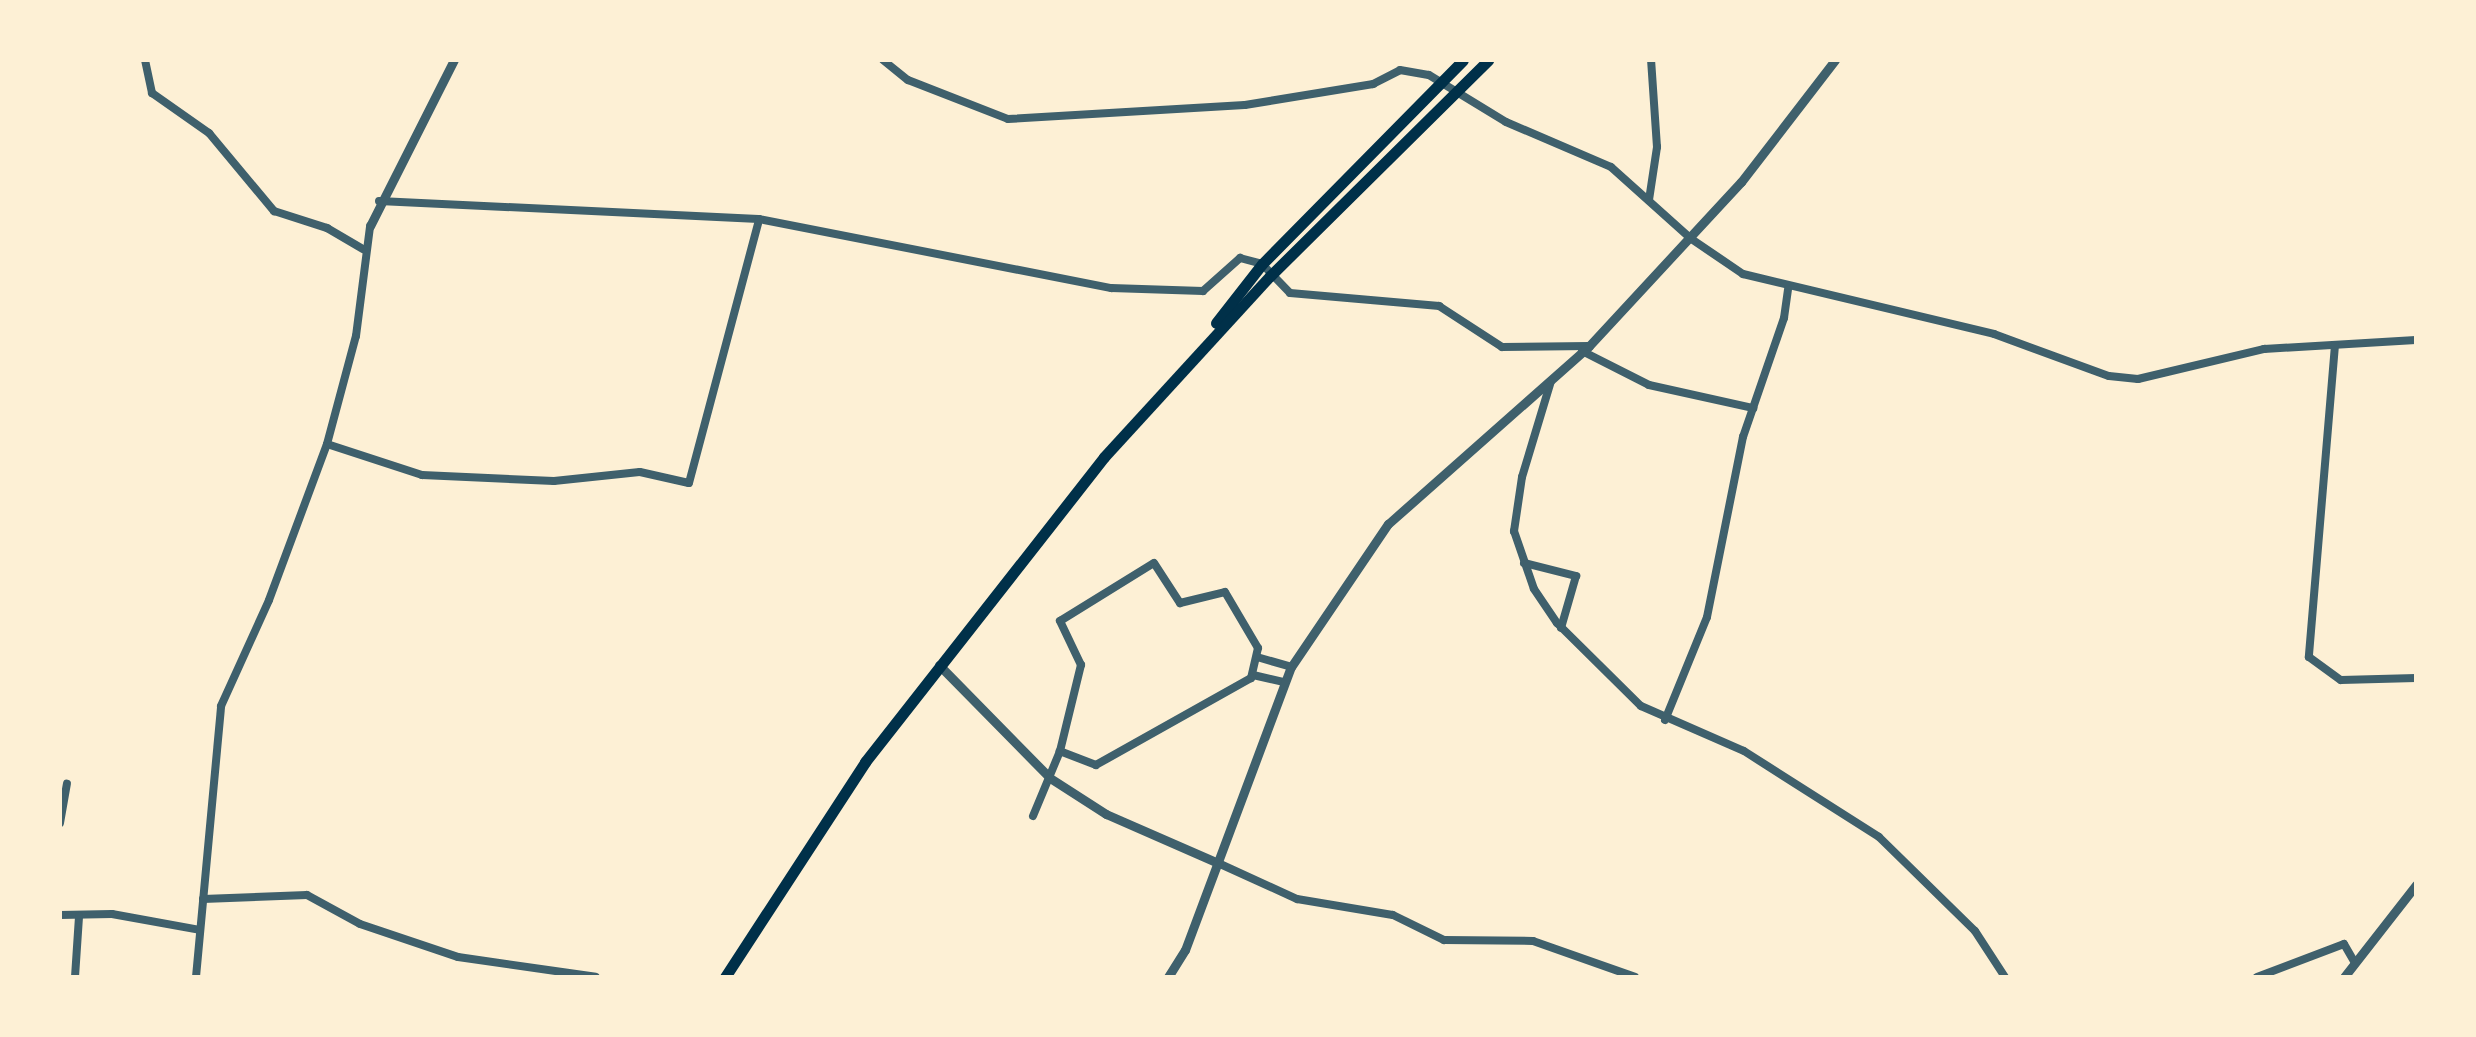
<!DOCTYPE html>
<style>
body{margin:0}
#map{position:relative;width:2476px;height:1037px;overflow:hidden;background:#fdf0d5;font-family:"Alegreya Sans",sans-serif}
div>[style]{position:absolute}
.minor>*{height:8px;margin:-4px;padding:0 4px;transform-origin:4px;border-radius:4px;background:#3f606c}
.tertiary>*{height:9px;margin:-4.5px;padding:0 4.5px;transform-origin:4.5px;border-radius:4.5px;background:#3f606c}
.primary>*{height:11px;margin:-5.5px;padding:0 5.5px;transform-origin:5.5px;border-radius:5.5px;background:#003049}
span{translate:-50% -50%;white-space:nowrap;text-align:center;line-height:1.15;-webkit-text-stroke:8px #fdf0d5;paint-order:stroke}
.frame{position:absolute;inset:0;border:62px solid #fdf0d5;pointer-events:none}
</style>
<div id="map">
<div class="minor">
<div style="left:145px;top:60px;width:34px;rotate:78deg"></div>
<div style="left:152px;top:93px;width:70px;rotate:35.1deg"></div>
<div style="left:209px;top:133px;width:102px;rotate:50.2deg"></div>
<div style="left:274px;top:211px;width:56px;rotate:17.8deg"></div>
<div style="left:327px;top:228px;width:42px;rotate:30.3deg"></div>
<div style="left:883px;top:60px;width:32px;rotate:39deg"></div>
<div style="left:908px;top:80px;width:107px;rotate:21.3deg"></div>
<div style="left:1008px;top:119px;width:237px;rotate:-3.4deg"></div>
<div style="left:1245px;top:105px;width:130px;rotate:-9.3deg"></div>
<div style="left:1373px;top:84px;width:30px;rotate:-27deg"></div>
<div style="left:1400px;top:70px;width:29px;rotate:10deg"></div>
<div style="left:1429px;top:75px;width:90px;rotate:31.4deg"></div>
<div style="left:1506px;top:122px;width:114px;rotate:23.2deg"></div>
<div style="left:1611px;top:167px;width:106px;rotate:41.9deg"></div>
<div style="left:1690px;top:238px;width:64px;rotate:34.2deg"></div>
<div style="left:1743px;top:274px;width:258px;rotate:13.4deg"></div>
<div style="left:1994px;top:334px;width:122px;rotate:20.1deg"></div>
<div style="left:2109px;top:376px;width:29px;rotate:6deg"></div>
<div style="left:2138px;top:379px;width:130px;rotate:-13.4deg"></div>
<div style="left:2264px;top:349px;width:152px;rotate:-3.4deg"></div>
<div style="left:1649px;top:200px;width:54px;rotate:-81.4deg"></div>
<div style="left:1657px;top:147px;width:87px;rotate:-93.9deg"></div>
<div style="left:379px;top:201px;width:380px;rotate:2.7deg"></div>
<div style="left:759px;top:219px;width:359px;rotate:11.1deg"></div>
<div style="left:1111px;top:288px;width:92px;rotate:1.9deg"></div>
<div style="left:1203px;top:291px;width:50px;rotate:-41.7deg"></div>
<div style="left:1240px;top:258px;width:23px;rotate:15deg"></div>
<div style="left:1262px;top:264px;width:40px;rotate:46deg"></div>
<div style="left:1290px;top:293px;width:150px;rotate:5deg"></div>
<div style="left:1439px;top:306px;width:75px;rotate:33.1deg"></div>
<div style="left:1502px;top:347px;width:87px;rotate:-0.7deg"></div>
<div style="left:2335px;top:345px;width:313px;rotate:94.8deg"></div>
<div style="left:2309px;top:657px;width:39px;rotate:36deg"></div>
<div style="left:2341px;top:680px;width:75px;rotate:-1.5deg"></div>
<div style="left:1582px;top:351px;width:75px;rotate:26.9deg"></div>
<div style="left:1649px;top:385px;width:107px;rotate:12.5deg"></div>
<div style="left:1551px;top:381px;width:100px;rotate:106.8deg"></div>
<div style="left:1522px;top:477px;width:55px;rotate:98.4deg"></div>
<div style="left:1514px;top:531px;width:61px;rotate:71deg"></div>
<div style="left:1534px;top:589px;width:41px;rotate:55.9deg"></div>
<div style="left:1557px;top:623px;width:118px;rotate:44.7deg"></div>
<div style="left:1641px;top:706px;width:112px;rotate:23.6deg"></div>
<div style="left:1744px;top:751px;width:160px;rotate:32.5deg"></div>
<div style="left:1879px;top:837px;width:134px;rotate:44.4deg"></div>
<div style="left:1975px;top:931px;width:55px;rotate:56.9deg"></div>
<div style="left:327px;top:444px;width:100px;rotate:18.1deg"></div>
<div style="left:422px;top:475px;width:132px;rotate:2.6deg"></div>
<div style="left:554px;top:481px;width:86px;rotate:-6deg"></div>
<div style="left:640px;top:472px;width:50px;rotate:12.7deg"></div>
<div style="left:689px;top:483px;width:273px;rotate:-75.1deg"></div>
<div style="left:1524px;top:563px;width:54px;rotate:14deg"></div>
<div style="left:1576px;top:576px;width:54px;rotate:106.1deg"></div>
<div style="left:1257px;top:657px;width:35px;rotate:16deg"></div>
<div style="left:1253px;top:675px;width:32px;rotate:13deg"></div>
<div style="left:1665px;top:720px;width:111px;rotate:-67.8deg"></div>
<div style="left:1707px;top:617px;width:184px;rotate:-78.7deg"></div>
<div style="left:1743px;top:437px;width:126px;rotate:-71deg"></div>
<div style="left:1784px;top:318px;width:29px;rotate:-82deg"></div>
<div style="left:1033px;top:816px;width:70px;rotate:-67.4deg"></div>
<div style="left:1060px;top:751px;width:89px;rotate:-76.3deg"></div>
<div style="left:1081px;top:665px;width:49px;rotate:-115.5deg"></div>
<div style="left:1060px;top:621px;width:110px;rotate:-31.7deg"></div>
<div style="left:1154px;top:563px;width:48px;rotate:57deg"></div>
<div style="left:1180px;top:603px;width:46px;rotate:-13.7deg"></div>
<div style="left:1225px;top:592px;width:65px;rotate:59.5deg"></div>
<div style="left:1258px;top:648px;width:31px;rotate:103deg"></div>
<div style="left:1251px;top:678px;width:178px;rotate:150.7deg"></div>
<div style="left:1096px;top:765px;width:39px;rotate:-159deg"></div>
<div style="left:60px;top:823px;width:40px;rotate:-80deg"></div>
<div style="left:1218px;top:863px;width:87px;rotate:24.5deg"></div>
<div style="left:1297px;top:899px;width:97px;rotate:9.5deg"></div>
<div style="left:1393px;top:915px;width:57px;rotate:26.1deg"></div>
<div style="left:1444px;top:940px;width:89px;rotate:0.6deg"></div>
<div style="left:1533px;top:941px;width:108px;rotate:19.4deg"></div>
<div style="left:203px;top:899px;width:104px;rotate:-2.2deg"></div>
<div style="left:307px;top:895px;width:60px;rotate:28.7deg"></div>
<div style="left:360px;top:924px;width:103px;rotate:18.6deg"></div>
<div style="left:458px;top:957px;width:139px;rotate:8.2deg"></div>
<div style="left:60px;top:915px;width:52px;rotate:-1.1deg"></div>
<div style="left:112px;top:914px;width:89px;rotate:10.3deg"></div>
<div style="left:75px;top:977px;width:61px;rotate:-86.2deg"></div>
<div style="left:196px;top:977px;width:272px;rotate:-84.7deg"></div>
<div style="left:221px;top:706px;width:116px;rotate:-65.6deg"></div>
<div style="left:269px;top:600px;width:166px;rotate:-69.6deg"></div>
<div style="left:327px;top:444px;width:112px;rotate:-75deg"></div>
<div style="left:356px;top:336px;width:111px;rotate:-82.7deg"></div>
<div style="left:2257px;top:977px;width:93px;rotate:-20.8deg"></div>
<div style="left:2344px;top:944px;width:22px;rotate:60deg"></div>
</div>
<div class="tertiary">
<div style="left:370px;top:226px;width:186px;rotate:-63.2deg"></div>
<div style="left:939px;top:665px;width:158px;rotate:45.5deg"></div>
<div style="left:1050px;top:778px;width:67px;rotate:32.7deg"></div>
<div style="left:1106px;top:814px;width:122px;rotate:23.6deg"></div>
<div style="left:1168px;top:977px;width:32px;rotate:-58deg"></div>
<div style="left:1185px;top:950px;width:302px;rotate:-69.5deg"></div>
<div style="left:1291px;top:667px;width:173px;rotate:-55.9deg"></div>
<div style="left:1388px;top:524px;width:268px;rotate:-41.5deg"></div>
<div style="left:1589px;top:346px;width:224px;rotate:-47.2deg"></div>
<div style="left:1741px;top:182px;width:154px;rotate:-52.4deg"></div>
<div style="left:2344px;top:977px;width:117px;rotate:-52deg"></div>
</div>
<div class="primary">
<div style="left:1216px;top:323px;width:75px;rotate:-52.1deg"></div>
<div style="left:1262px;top:264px;width:286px;rotate:-45.4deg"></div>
<div style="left:725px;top:977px;width:257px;rotate:-56.9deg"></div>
<div style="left:865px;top:762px;width:387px;rotate:-51.9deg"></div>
<div style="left:1104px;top:457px;width:246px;rotate:-47.5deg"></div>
<div style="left:1270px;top:276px;width:307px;rotate:-44.7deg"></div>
</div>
<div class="frame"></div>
</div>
